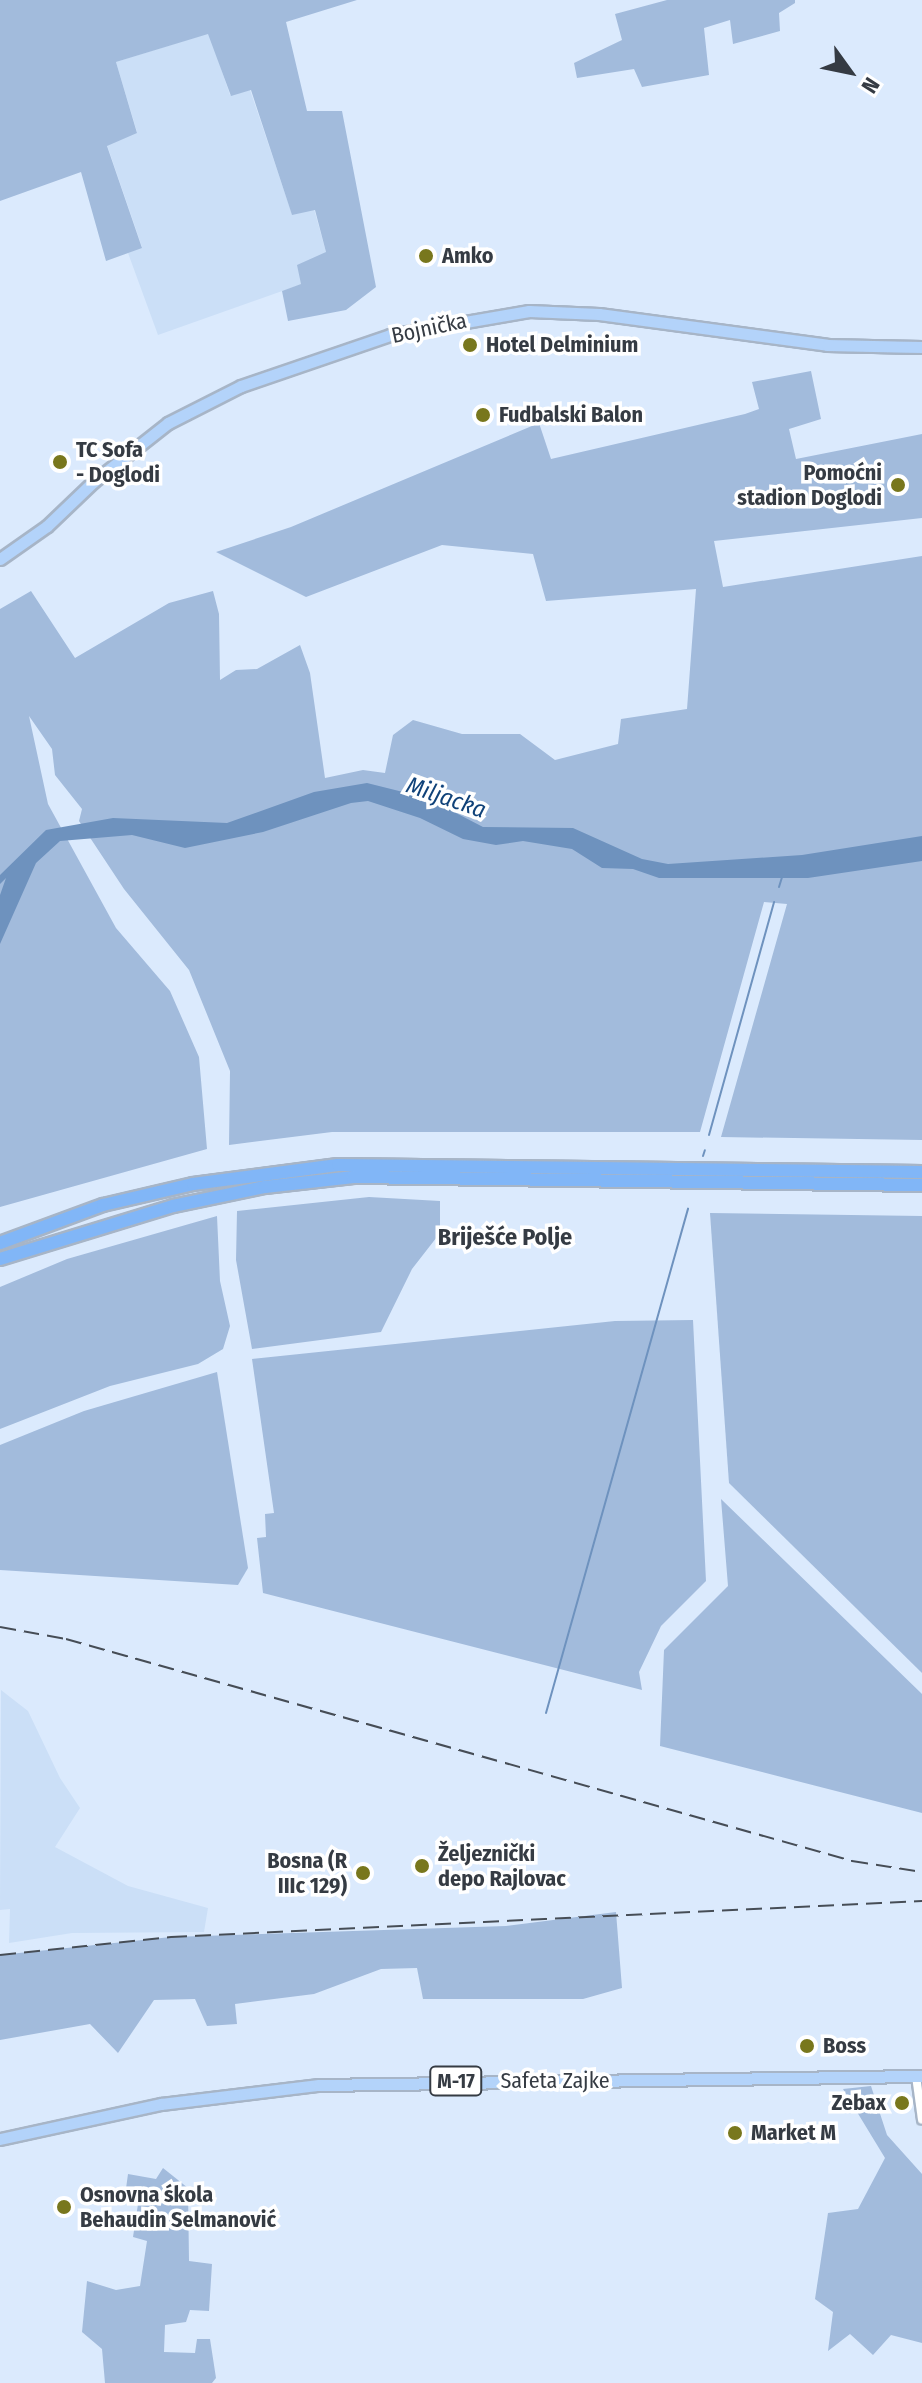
<!DOCTYPE html>
<meta charset="utf-8">
<style>
body{margin:0}
#map{position:relative;width:922px;height:2383px;overflow:hidden;background:#dbeafd;font-family:"Fira Sans Condensed",sans-serif}
div>[style]{position:absolute}
.built>*{inset:0;background:#cbdff7}
.green>*{inset:0;background:#a2bbdc}
.water>*{inset:0;background:#6e92be}
.stream>*{height:2px;margin:-1px;padding:0 1px;transform-origin:1px;border-radius:1px;background:#6e92be}
.roads{filter:drop-shadow(2px 0 #a7b5c7) drop-shadow(-2px 0 #a7b5c7) drop-shadow(0 2px #a7b5c7) drop-shadow(0 -2px #a7b5c7)}
.minor>*{height:8px;margin:-4px;padding:0 4px;transform-origin:4px;border-radius:4px;background:#fff}
.major>*{height:11px;margin:-5.5px;padding:0 5.5px;transform-origin:5.5px;border-radius:5.5px;background:#b3d3fa}
.highway>*{height:12px;margin:-6px;padding:0 6px;transform-origin:6px;border-radius:6px;background:#81b6f7}
.rail>*{height:2px;margin-top:-1px;transform-origin:0;background:repeating-linear-gradient(90deg,#464d56 0 16px,transparent 0 24px)}
.dots>*{width:22px;height:22px;translate:-50% -50%;box-sizing:border-box;border:4px solid #fff;border-radius:50%}
span{translate:-50% -50%;white-space:nowrap;text-align:center;line-height:1.15;-webkit-text-stroke:7px #fff;paint-order:stroke}
.shield-label span{padding:2px 6px;background:#fff;border:2px solid;border-radius:6px;-webkit-text-stroke-width:0}
.shield-label{font-size:20px;color:#353b43;font-weight:700}
.poi-label{font-size:22px;color:#353b43;font-weight:700}
.left{translate:0 -50%;text-align:left}
.right{translate:-100% -50%;text-align:right}
.street-label{font-size:22px;color:#353b43}
.water-label{font-size:24px;color:#104279;font-style:italic}
.neighbourhood-label{font-size:24px;color:#353b43;font-weight:700}
.north{position:absolute;left:810px;top:32px;width:80px;height:80px;-webkit-text-stroke:6px #fff;paint-order:stroke;rotate:123deg;font-size:22px;font-weight:700;line-height:32px;text-align:center;color:#353b43}
.north::after{content:'';display:block;margin:auto;width:28px;height:36px;background:#353b43;clip-path:polygon(50% 0,100% 100%,50% 72%,0 100%)}
</style>
<div id="map">
<div class="built">
<div style="clip-path:polygon(209px 33px,230px 95px,250px 90px,292px 214px,314px 209px,326px 252px,302px 284px,158px 335px,128px 253px,142px 247px,107px 145px,137px 132px,116px 62px)"></div>
<div style="clip-path:polygon(1px 1690px,28px 1711px,60px 1778px,80px 1808px,55px 1847px,128px 1886px,208px 1908px,204px 1932px,72px 1933px,9px 1943px,10px 1909px,0 1910px)"></div>
</div>
<div class="green">
<div style="clip-path:polygon(0 0,357px 0,286px 22px,307px 111px,342px 111px,376px 287px,346px 310px,288px 321px,282px 291px,301px 284px,297px 265px,326px 252px,315px 210px,292px 215px,251px 90px,231px 96px,208px 34px,116px 62px,137px 133px,107px 146px,142px 248px,106px 261px,81px 172px,0 201px)"></div>
<div style="clip-path:polygon(667px 0,795px 0,795px 3px,779px 13px,780px 31px,733px 44px,730px 20px,704px 28px,709px 75px,642px 87px,634px 69px,577px 78px,574px 63px,622px 40px,615px 14px)"></div>
<div style="clip-path:polygon(811px 371px,821px 419px,789px 429px,796px 459px,922px 434px,922px 518px,714px 541px,723px 587px,922px 556px,922px 1140px,721px 1137px,787px 904px,764px 902px,700px 1132px,332px 1132px,229px 1145px,230px 1071px,189px 970px,124px 889px,79px 821px,82px 809px,55px 775px,52px 749px,29px 716px,48px 804px,116px 928px,170px 991px,199px 1057px,207px 1149px,0 1207px,0 609px,31px 591px,75px 658px,169px 603px,213px 591px,219px 614px,220px 680px,236px 670px,257px 669px,300px 645px,310px 673px,325px 778px,363px 770px,385px 773px,393px 735px,413px 720px,462px 734px,520px 734px,555px 760px,618px 744px,621px 719px,687px 709px,696px 589px,546px 601px,533px 554px,442px 545px,306px 597px,216px 552px,291px 527px,539px 423px,551px 459px,745px 414px,759px 409px,752px 382px)"></div>
<div style="clip-path:polygon(369px 1197px,440px 1201px,440px 1233px,412px 1269px,381px 1332px,252px 1349px,236px 1260px,237px 1211px)"></div>
<div style="clip-path:polygon(710px 1213px,922px 1216px,922px 1673px,729px 1483px)"></div>
<div style="clip-path:polygon(217px 1216px,220px 1281px,230px 1326px,223px 1349px,198px 1364px,110px 1386px,0 1429px,0 1287px,67px 1259px)"></div>
<div style="clip-path:polygon(693px 1320px,706px 1581px,661px 1626px,639px 1672px,642px 1690px,263px 1593px,257px 1538px,266px 1537px,265px 1514px,274px 1513px,252px 1359px,615px 1321px)"></div>
<div style="clip-path:polygon(217px 1372px,248px 1568px,238px 1585px,0 1570px,0 1445px,84px 1411px)"></div>
<div style="clip-path:polygon(721px 1499px,922px 1694px,922px 1813px,660px 1746px,664px 1650px,728px 1586px)"></div>
<div style="clip-path:polygon(616px 1912px,622px 1988px,583px 1999px,423px 1999px,417px 1968px,381px 1969px,314px 1994px,235px 2004px,237px 2024px,207px 2026px,195px 1999px,154px 2000px,118px 2053px,90px 2024px,0 2040px,0 1955px,171px 1937px,506px 1926px)"></div>
<div style="clip-path:polygon(871px 2086px,887px 2135px,922px 2174px,922px 2343px,891px 2335px,873px 2355px,850px 2334px,828px 2351px,833px 2312px,815px 2299px,828px 2213px,858px 2209px,885px 2158px,843px 2089px)"></div>
<div style="clip-path:polygon(163px 2168px,188px 2188px,189px 2261px,212px 2264px,209px 2311px,190px 2310px,186px 2322px,165px 2325px,164px 2352px,195px 2353px,197px 2339px,210px 2339px,216px 2378px,212px 2383px,105px 2383px,102px 2349px,82px 2332px,87px 2281px,116px 2290px,140px 2286px,147px 2241px,133px 2237px,138px 2204px,124px 2203px,128px 2174px,156px 2179px)"></div>
</div>
<div class="water">
<div style="clip-path:polygon(367px 783px,427px 798px,483px 827px,573px 828px,642px 859px,668px 864px,802px 855px,922px 836px,922px 861px,808px 878px,659px 878px,633px 869px,602px 868px,572px 849px,523px 841px,496px 845px,463px 839px,420px 818px,368px 801px,351px 803px,263px 832px,185px 848px,132px 835px,60px 841px,36px 863px,0 944px,0 895px,6px 878px,0 884px,0 875px,46px 830px,113px 818px,227px 823px,314px 792px)"></div>
</div>
<div class="stream">
<div style="left:779px;top:887px;width:10px;rotate:-73deg"></div>
<div style="left:709px;top:1135px;width:242px;rotate:-74.4deg"></div>
<div style="left:703px;top:1156px;width:6px;rotate:-72deg"></div>
<div style="left:546px;top:1713px;width:524px;rotate:-74.27deg"></div>
</div>
<div class="roads">
<div class="minor">
<div style="left:916px;top:2076px;width:44px;rotate:82.2deg"></div>
</div>
<div class="major">
<div style="left:0;top:559px;width:57px;rotate:-35.1deg"></div>
<div style="left:47px;top:526px;width:64px;rotate:-43.7deg"></div>
<div style="left:93px;top:482px;width:95px;rotate:-38.2deg"></div>
<div style="left:168px;top:423px;width:82px;rotate:-26.9deg"></div>
<div style="left:241px;top:386px;width:157px;rotate:-18.9deg"></div>
<div style="left:390px;top:335px;width:141px;rotate:-9.8deg"></div>
<div style="left:529px;top:311px;width:70px;rotate:2.5deg"></div>
<div style="left:599px;top:314px;width:230px;rotate:7.7deg"></div>
<div style="left:827px;top:345px;width:95px;rotate:1.2deg"></div>
<div style="left:0;top:2139px;width:165px;rotate:-12.3deg"></div>
<div style="left:161px;top:2104px;width:159px;rotate:-6.9deg"></div>
<div style="left:319px;top:2085px;width:603px;rotate:-0.86deg"></div>
</div>
<div class="highway">
<div style="left:0;top:1243px;width:110px;rotate:-20.3deg"></div>
<div style="left:103px;top:1205px;width:92px;rotate:-13.1deg"></div>
<div style="left:193px;top:1184px;width:146px;rotate:-7.5deg"></div>
<div style="left:338px;top:1165px;width:584px;rotate:0.69deg"></div>
<div style="left:0;top:1259px;width:181px;rotate:-17deg"></div>
<div style="left:173px;top:1206px;width:94px;rotate:-11.7deg"></div>
<div style="left:265px;top:1187px;width:89px;rotate:-6.5deg"></div>
<div style="left:353px;top:1177px;width:569px;rotate:0.81deg"></div>
</div>
</div>
<div class="rail">
<div style="left:0;top:1627px;width:67px;rotate:10.3deg"></div>
<div style="left:66px;top:1639px;width:817px;rotate:15.77deg"></div>
<div style="left:852px;top:1861px;width:71px;rotate:8.9deg"></div>
<div style="left:0;top:1955px;width:172px;rotate:-6deg"></div>
<div style="left:171px;top:1937px;width:752px;rotate:-2.74deg"></div>
</div>
<div class="dots">
<div style="left:426px;top:256px;background:#78771d"></div>
<div style="left:470px;top:345px;background:#78771d"></div>
<div style="left:483px;top:415px;background:#78771d"></div>
<div style="left:60px;top:462px;background:#78771d"></div>
<div style="left:898px;top:485px;background:#78771d"></div>
<div style="left:422px;top:1866px;background:#78771d"></div>
<div style="left:363px;top:1873px;background:#78771d"></div>
<div style="left:807px;top:2046px;background:#78771d"></div>
<div style="left:902px;top:2103px;background:#78771d"></div>
<div style="left:735px;top:2133px;background:#78771d"></div>
<div style="left:64px;top:2207px;background:#78771d"></div>
</div>
<div class="shield-label">
<span style="left:456px;top:2081px">M-17</span>
</div>
<div class="poi-label">
<span class="left" style="left:442px;top:256px">Amko</span>
<span class="left" style="left:486px;top:345px">Hotel Delminium</span>
<span class="left" style="left:499px;top:415px">Fudbalski Balon</span>
<span class="left" style="left:76px;top:462px">TC Sofa<br>- Doglodi</span>
<span class="right" style="left:882px;top:485px">Pomoćni<br>stadion Doglodi</span>
<span class="left" style="left:438px;top:1866px">Željeznički<br>depo Rajlovac</span>
<span class="right" style="left:347px;top:1873px">Bosna (R<br>IIIc 129)</span>
<span class="left" style="left:823px;top:2046px">Boss</span>
<span class="right" style="left:886px;top:2103px">Zebax</span>
<span class="left" style="left:751px;top:2133px">Market M</span>
<span class="left" style="left:80px;top:2207px">Osnovna śkola<br>Behaudin Selmanović</span>
</div>
<div class="street-label">
<span style="left:429px;top:328px;rotate:-12deg">Bojnička</span>
<span style="left:555px;top:2081px">Safeta Zajke</span>
</div>
<div class="water-label">
<span style="left:446px;top:798px;rotate:19deg">Miljacka</span>
</div>
<div class="neighbourhood-label">
<span style="left:505px;top:1238px">Briješće Polje</span>
</div>
<div class="north">N</div>
</div>
